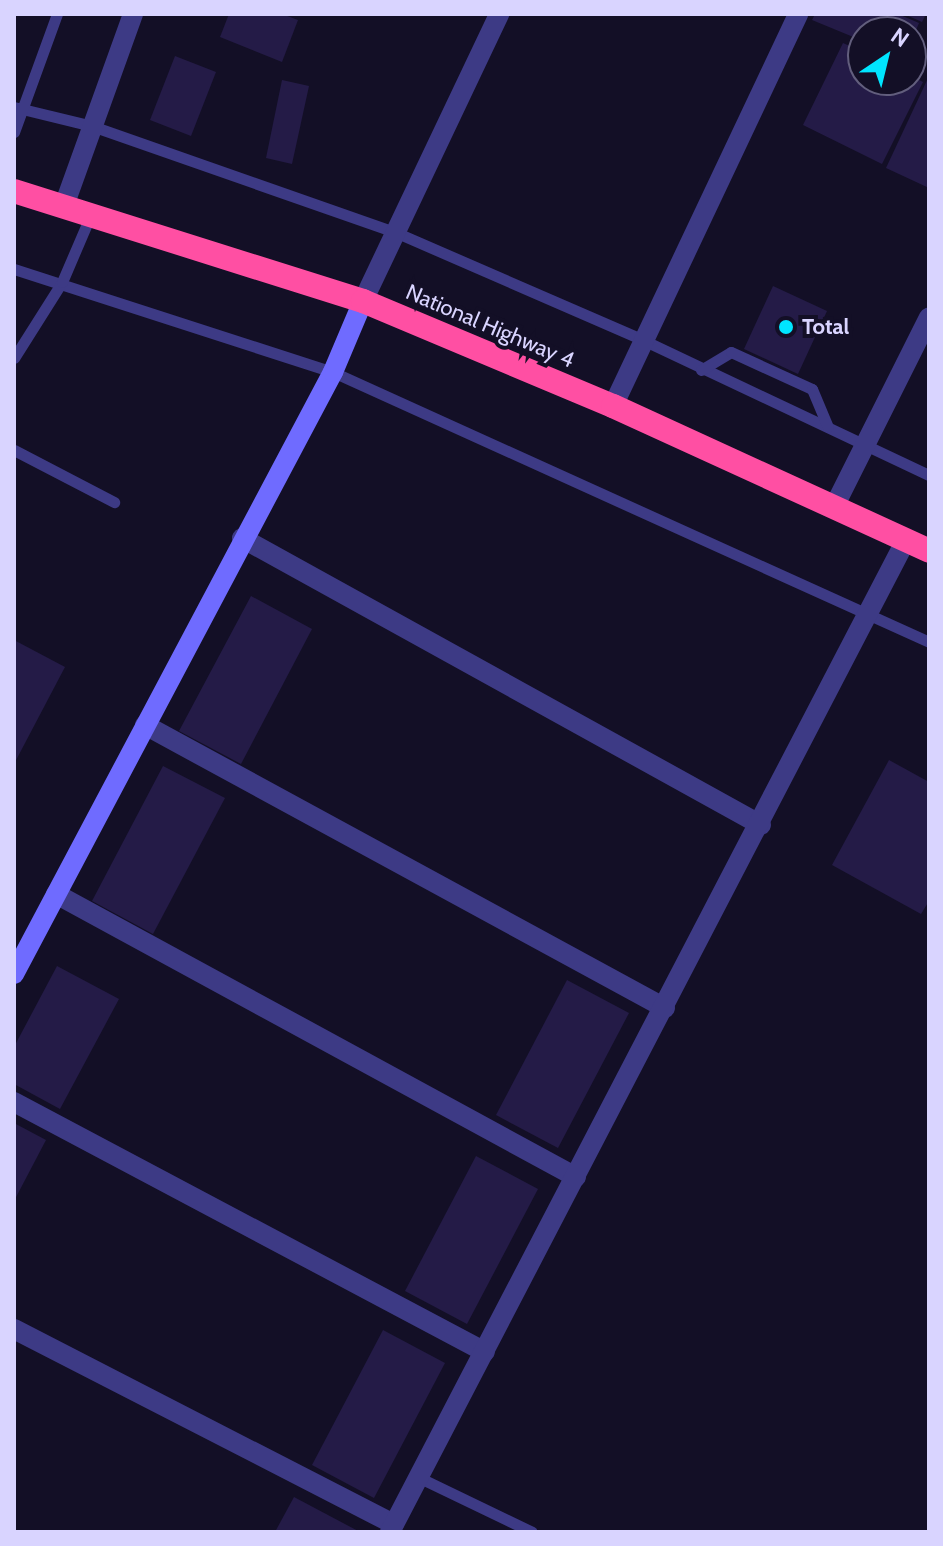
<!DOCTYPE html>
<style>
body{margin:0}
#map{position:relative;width:943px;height:1546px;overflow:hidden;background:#130f26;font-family:Cabin,sans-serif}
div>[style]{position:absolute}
.building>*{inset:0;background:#241b47}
.lane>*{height:11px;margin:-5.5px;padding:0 5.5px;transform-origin:5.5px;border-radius:5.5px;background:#3d3a85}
.street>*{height:20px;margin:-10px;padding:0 10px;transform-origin:10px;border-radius:10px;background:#3d3a85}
.secondary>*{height:20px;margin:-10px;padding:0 10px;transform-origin:10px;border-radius:10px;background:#6f6bff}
.highway>*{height:24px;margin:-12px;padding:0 12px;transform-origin:12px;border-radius:12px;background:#ff4fa3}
.dots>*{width:22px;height:22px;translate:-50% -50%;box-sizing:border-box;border:4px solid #130f26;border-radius:50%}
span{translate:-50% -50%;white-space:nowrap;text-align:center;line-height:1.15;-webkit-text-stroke:8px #130f26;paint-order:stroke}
.street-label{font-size:22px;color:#d9d4ff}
.poi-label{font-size:22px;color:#d9d4ff;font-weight:700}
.left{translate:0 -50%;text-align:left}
.frame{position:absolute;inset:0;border:16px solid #d9d4ff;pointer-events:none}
.north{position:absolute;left:847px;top:16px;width:80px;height:80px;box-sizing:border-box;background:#130f26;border:2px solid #625e7d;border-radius:50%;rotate:35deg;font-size:22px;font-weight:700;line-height:32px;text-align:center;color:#d9d4ff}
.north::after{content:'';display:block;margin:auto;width:28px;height:36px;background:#00e5ff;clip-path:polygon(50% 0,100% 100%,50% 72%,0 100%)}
</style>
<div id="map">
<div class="building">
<div style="clip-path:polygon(229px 14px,282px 14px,298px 20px,282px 62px,220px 37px)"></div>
<div style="clip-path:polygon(815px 14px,898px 14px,919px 23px,911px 42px,911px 32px,863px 32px,863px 41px,812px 20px)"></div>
<div style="clip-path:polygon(904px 14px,926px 14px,922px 22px)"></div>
<div style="clip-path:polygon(843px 43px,863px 52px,863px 80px,911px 80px,911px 76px,923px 82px,882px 164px,803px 125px)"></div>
<div style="clip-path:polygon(175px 56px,216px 72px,191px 136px,150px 120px)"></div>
<div style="clip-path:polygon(929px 76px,929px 188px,886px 168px)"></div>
<div style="clip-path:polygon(282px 80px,309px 86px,292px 164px,266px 158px)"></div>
<div style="clip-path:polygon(773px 286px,827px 311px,798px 374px,744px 349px)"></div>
<div style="clip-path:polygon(251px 596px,312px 629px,241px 764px,179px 731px)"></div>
<div style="clip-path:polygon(14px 640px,65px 667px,14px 764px)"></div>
<div style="clip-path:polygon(889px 760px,929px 782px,929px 901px,921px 914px,832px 865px)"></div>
<div style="clip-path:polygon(163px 766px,225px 798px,153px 934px,92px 901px)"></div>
<div style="clip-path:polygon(57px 966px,119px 999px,60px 1109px,14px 1084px,14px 1047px)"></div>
<div style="clip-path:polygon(567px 980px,629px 1013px,558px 1148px,496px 1115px)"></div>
<div style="clip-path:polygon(14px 1123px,46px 1140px,14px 1201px)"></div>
<div style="clip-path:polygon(476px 1156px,538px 1189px,467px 1324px,405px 1291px)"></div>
<div style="clip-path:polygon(383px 1330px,445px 1363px,374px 1498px,312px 1465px)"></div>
<div style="clip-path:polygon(294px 1497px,360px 1532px,275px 1532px)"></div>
</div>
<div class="lane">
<div style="left:14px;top:107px;width:80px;rotate:13.7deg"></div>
<div style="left:92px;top:126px;width:321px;rotate:19.3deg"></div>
<div style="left:395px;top:232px;width:270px;rotate:23.5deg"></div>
<div style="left:643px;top:340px;width:316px;rotate:25.3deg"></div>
<div style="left:14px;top:132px;width:126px;rotate:-70deg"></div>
<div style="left:14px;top:269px;width:335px;rotate:17.9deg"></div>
<div style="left:333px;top:372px;width:654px;rotate:24.37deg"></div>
<div style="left:14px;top:358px;width:90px;rotate:-57.7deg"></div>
<div style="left:62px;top:282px;width:76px;rotate:-66.8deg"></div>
<div style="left:701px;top:370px;width:35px;rotate:-31deg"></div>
<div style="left:731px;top:352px;width:89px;rotate:24.6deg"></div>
<div style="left:812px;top:389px;width:41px;rotate:67.2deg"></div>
<div style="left:14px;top:450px;width:113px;rotate:27.5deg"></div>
<div style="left:420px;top:1478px;width:124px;rotate:25.7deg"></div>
</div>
<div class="street">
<div style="left:65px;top:203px;width:201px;rotate:-70.2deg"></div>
<div style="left:363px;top:301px;width:318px;rotate:-64.6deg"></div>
<div style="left:613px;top:406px;width:433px;rotate:-64.7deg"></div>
<div style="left:834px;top:507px;width:212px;rotate:-63.4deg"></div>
<div style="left:242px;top:538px;width:593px;rotate:28.94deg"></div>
<div style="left:145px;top:725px;width:592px;rotate:28.56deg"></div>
<div style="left:56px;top:894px;width:592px;rotate:28.56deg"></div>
<div style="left:14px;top:1102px;width:533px;rotate:27.96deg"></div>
<div style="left:14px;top:1329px;width:427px;rotate:27.2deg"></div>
<div style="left:390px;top:1532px;width:1118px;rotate:-62.52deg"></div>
</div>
<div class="secondary">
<div style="left:14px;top:974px;width:681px;rotate:-62.08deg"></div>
<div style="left:333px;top:372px;width:77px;rotate:-67.1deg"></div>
</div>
<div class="highway">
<div style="left:14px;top:191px;width:366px;rotate:17.5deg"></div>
<div style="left:363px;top:301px;width:271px;rotate:22.8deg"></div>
<div style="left:613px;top:406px;width:348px;rotate:24.6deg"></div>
</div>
<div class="dots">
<div style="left:786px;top:327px;background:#00e5ff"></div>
</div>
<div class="street-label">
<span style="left:490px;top:326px;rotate:23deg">National Highway 4</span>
</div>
<div class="poi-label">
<span class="left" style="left:802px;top:327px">Total</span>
</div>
<div class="frame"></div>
<div class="north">N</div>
</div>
